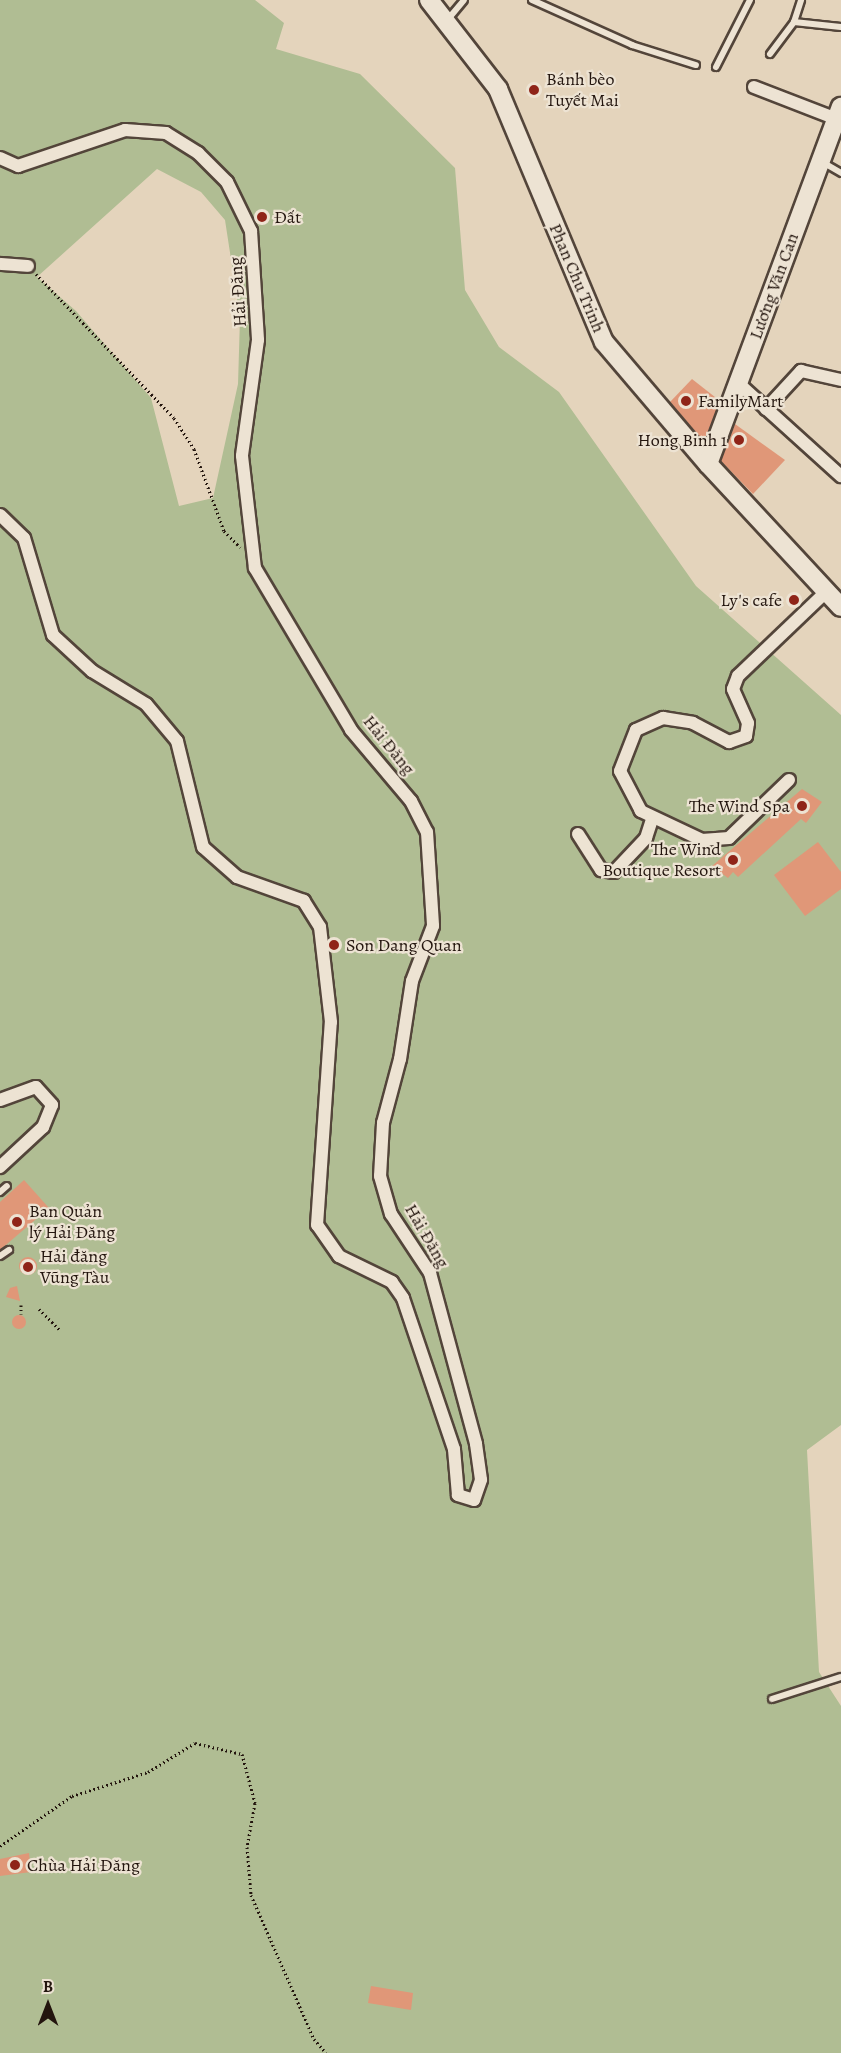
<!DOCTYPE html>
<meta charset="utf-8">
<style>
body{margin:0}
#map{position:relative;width:841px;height:2053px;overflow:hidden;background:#e4d4bc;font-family:Alegreya,serif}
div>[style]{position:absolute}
.green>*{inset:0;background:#b0bd93}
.building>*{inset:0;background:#e09778}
.round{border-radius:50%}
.path>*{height:3px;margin-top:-1.5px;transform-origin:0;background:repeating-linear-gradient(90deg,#23150e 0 1.5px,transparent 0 4.5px)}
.roads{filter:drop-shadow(2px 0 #53453a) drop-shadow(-2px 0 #53453a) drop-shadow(0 2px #53453a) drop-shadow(0 -2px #53453a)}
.lane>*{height:6px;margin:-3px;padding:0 3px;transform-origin:3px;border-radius:3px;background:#ede3d3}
.street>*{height:12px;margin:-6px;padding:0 6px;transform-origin:6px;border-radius:6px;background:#ede3d3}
.secondary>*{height:18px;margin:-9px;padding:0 9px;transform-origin:9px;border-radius:9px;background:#ede3d3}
.dots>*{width:16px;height:16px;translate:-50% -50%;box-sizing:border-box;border:3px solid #ede3d3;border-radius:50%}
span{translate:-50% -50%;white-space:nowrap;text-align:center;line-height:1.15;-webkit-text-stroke:4.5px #ede3d3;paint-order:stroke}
.poi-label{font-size:18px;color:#23150e}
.left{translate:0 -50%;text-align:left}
.right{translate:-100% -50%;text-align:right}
.street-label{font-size:18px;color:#23150e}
.north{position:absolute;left:18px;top:1975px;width:60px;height:60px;-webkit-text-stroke:4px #ede3d3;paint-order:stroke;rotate:0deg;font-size:16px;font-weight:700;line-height:24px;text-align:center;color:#23150e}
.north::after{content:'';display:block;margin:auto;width:21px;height:27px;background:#23150e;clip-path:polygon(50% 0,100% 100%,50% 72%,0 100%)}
</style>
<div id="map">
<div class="green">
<div style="clip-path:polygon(evenodd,0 0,255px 0,284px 23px,276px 49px,360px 74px,455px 168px,465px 290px,499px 347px,559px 392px,696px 586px,841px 715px,841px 1425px,807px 1450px,819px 1672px,841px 1706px,841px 2053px,0 2053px,0 0,157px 169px,201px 192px,225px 220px,240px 318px,238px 384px,213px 498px,179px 506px,151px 398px,76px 311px,37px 277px,157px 169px)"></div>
</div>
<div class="building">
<div style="clip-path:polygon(692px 379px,720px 401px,704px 442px,670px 402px)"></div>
<div style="clip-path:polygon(735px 424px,785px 460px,753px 494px,721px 461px)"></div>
<div style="clip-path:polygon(802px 789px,822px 802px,806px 823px,801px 819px,738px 877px,733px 872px,728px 878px,712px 866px)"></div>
<div style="clip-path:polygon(818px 842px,841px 872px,841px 889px,805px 916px,774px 875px)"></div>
<div style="clip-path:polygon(24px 1180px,49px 1208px,0 1250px,0 1202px)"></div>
<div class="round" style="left:19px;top:1257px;width:18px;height:18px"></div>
<div style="clip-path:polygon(17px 1286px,20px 1301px,6px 1297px,10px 1288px)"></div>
<div class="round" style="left:12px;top:1315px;width:14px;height:14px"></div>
<div style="clip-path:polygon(29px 1853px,31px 1872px,0 1876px,0 1859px)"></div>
<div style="clip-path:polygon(371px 1986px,413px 1993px,411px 2010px,368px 2003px)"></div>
</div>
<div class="path">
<div style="left:36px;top:274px;width:199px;rotate:46.2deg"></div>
<div style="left:174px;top:418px;width:37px;rotate:57deg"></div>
<div style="left:194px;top:449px;width:87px;rotate:69.9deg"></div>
<div style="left:224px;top:531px;width:23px;rotate:45deg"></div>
<div style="left:21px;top:1305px;width:9px;rotate:90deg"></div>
<div style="left:39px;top:1309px;width:30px;rotate:45deg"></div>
<div style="left:0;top:1846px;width:88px;rotate:-34.8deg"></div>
<div style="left:72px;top:1796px;width:80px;rotate:-17.5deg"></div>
<div style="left:148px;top:1772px;width:55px;rotate:-31.7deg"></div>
<div style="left:195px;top:1743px;width:48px;rotate:13.2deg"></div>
<div style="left:242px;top:1754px;width:51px;rotate:75.1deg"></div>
<div style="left:255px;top:1803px;width:45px;rotate:100.3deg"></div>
<div style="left:247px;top:1847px;width:48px;rotate:85.2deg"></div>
<div style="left:251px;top:1895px;width:157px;rotate:66.4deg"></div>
<div style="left:314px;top:2039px;width:18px;rotate:49deg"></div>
</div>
<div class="roads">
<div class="lane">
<div style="left:532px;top:0;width:110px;rotate:24.2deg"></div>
<div style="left:632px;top:45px;width:67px;rotate:17.4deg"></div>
<div style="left:449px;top:18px;width:23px;rotate:-50deg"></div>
<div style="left:794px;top:22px;width:47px;rotate:6.1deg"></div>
<div style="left:770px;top:54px;width:40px;rotate:-53deg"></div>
<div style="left:794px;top:22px;width:23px;rotate:-72deg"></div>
<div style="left:716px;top:67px;width:75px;rotate:-63.1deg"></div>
<div style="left:824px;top:163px;width:20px;rotate:30deg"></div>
<div style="left:0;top:1192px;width:9px;rotate:-41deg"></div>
<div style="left:0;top:1256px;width:11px;rotate:-34deg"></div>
<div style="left:772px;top:1699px;width:72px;rotate:-17.7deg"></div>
</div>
<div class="street">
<div style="left:754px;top:87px;width:89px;rotate:21.1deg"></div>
<div style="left:0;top:158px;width:20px;rotate:24deg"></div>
<div style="left:18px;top:166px;width:113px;rotate:-18.6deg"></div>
<div style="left:125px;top:130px;width:41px;rotate:4.2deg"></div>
<div style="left:166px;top:133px;width:38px;rotate:32deg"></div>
<div style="left:198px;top:153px;width:41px;rotate:45deg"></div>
<div style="left:227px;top:182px;width:55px;rotate:63.9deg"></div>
<div style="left:251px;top:231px;width:109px;rotate:86.3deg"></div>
<div style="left:258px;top:340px;width:117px;rotate:97.9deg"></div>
<div style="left:242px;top:456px;width:113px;rotate:83.4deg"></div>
<div style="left:255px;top:568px;width:188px;rotate:59.3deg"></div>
<div style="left:351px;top:730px;width:93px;rotate:49.8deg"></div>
<div style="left:411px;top:801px;width:35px;rotate:63deg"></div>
<div style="left:427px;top:832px;width:94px;rotate:86.3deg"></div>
<div style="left:433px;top:926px;width:59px;rotate:110.9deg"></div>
<div style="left:412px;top:981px;width:79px;rotate:98.7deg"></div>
<div style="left:400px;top:1059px;width:66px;rotate:104.9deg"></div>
<div style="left:383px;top:1123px;width:53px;rotate:93.2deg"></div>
<div style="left:380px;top:1176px;width:40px;rotate:74deg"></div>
<div style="left:391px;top:1214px;width:71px;rotate:56.5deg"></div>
<div style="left:430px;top:1273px;width:177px;rotate:74.9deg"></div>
<div style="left:476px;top:1444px;width:36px;rotate:82deg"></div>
<div style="left:481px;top:1480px;width:21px;rotate:109deg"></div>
<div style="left:474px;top:1500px;width:17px;rotate:-163deg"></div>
<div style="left:458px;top:1495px;width:46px;rotate:-95deg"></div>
<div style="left:454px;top:1449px;width:159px;rotate:-108.7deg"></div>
<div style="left:403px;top:1298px;width:19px;rotate:-125deg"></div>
<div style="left:392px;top:1282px;width:59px;rotate:-153.9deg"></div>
<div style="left:339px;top:1256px;width:38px;rotate:-125deg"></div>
<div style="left:317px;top:1225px;width:203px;rotate:-86.1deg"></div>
<div style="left:331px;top:1022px;width:96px;rotate:-96.6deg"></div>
<div style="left:320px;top:927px;width:31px;rotate:-122deg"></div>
<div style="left:304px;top:901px;width:71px;rotate:-160.3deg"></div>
<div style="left:237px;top:877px;width:45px;rotate:-138.6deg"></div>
<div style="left:203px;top:847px;width:109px;rotate:-103.8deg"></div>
<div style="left:177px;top:741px;width:48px;rotate:-130deg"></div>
<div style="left:146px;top:704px;width:63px;rotate:-148.6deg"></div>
<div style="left:92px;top:671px;width:53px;rotate:-137.3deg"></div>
<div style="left:53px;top:635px;width:101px;rotate:-106.6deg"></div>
<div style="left:24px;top:538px;width:33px;rotate:-136deg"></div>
<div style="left:0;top:264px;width:28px;rotate:4deg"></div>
<div style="left:738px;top:383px;width:139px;rotate:42.1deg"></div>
<div style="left:766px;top:409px;width:52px;rotate:-47.4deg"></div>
<div style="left:801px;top:371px;width:41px;rotate:12.7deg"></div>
<div style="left:789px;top:780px;width:83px;rotate:136deg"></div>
<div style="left:729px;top:838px;width:27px;rotate:176deg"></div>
<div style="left:702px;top:840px;width:68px;rotate:-154.6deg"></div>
<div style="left:641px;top:811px;width:45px;rotate:-117.7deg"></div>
<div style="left:620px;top:771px;width:44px;rotate:-68.7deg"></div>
<div style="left:636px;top:730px;width:30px;rotate:-24deg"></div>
<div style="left:663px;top:718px;width:30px;rotate:9deg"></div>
<div style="left:693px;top:723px;width:41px;rotate:27.8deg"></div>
<div style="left:729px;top:742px;width:18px;rotate:-19deg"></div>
<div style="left:746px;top:736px;width:13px;rotate:-81deg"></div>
<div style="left:748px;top:723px;width:37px;rotate:-114deg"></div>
<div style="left:733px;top:689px;width:14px;rotate:-69deg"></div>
<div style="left:738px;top:676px;width:123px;rotate:-43.7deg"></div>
<div style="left:578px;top:834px;width:43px;rotate:57.4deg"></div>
<div style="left:601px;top:870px;width:13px;rotate:9deg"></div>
<div style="left:614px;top:872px;width:47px;rotate:-46.7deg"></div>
<div style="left:646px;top:838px;width:20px;rotate:-72deg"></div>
<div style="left:0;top:1100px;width:38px;rotate:-20deg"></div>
<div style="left:36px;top:1087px;width:24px;rotate:48deg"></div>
<div style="left:52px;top:1105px;width:24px;rotate:112deg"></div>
<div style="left:43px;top:1127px;width:59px;rotate:137.1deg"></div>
</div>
<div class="secondary">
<div style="left:429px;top:0;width:113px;rotate:52.2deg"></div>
<div style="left:498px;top:89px;width:274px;rotate:67.3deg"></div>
<div style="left:604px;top:342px;width:160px;rotate:49.6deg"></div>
<div style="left:708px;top:464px;width:195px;rotate:47.1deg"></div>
<div style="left:708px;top:464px;width:381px;rotate:-69.6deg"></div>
</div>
</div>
<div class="dots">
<div style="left:534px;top:90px;background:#8f2418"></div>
<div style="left:262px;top:217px;background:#8f2418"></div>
<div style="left:686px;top:401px;background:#8f2418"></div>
<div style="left:739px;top:440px;background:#8f2418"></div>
<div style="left:794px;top:600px;background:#8f2418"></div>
<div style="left:802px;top:806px;background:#8f2418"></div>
<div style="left:733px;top:860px;background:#8f2418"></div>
<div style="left:334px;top:945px;background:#8f2418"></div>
<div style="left:17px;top:1222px;background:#8f2418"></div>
<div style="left:28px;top:1267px;background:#8f2418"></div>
<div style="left:15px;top:1865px;background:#8f2418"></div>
</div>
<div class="poi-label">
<span class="left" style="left:546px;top:90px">Bánh bèo<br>Tuyết Mai</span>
<span class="left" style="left:274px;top:217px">Đất</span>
<span class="left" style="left:698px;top:401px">FamilyMart</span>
<span class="right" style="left:727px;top:440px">Hong Binh 1</span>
<span class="right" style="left:782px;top:600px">Ly's cafe</span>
<span class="right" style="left:790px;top:806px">The Wind Spa</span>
<span class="right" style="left:721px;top:860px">The Wind<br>Boutique Resort</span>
<span class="left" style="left:346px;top:945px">Son Dang Quan</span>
<span class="left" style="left:29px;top:1222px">Ban Quản<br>lý Hải Đăng</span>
<span class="left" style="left:40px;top:1267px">Hải đăng<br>Vũng Tàu</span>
<span class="left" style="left:27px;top:1865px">Chùa Hải Đăng</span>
</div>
<div class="street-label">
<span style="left:577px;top:278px;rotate:67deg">Phan Chu Trinh</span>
<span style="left:774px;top:286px;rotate:-70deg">Lương Văn Can</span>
<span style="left:238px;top:292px;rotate:-94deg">Hải Đăng</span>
<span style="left:389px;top:745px;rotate:51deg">Hải Đăng</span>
<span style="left:427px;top:1236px;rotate:60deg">Hải Đăng</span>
</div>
<div class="north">B</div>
</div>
